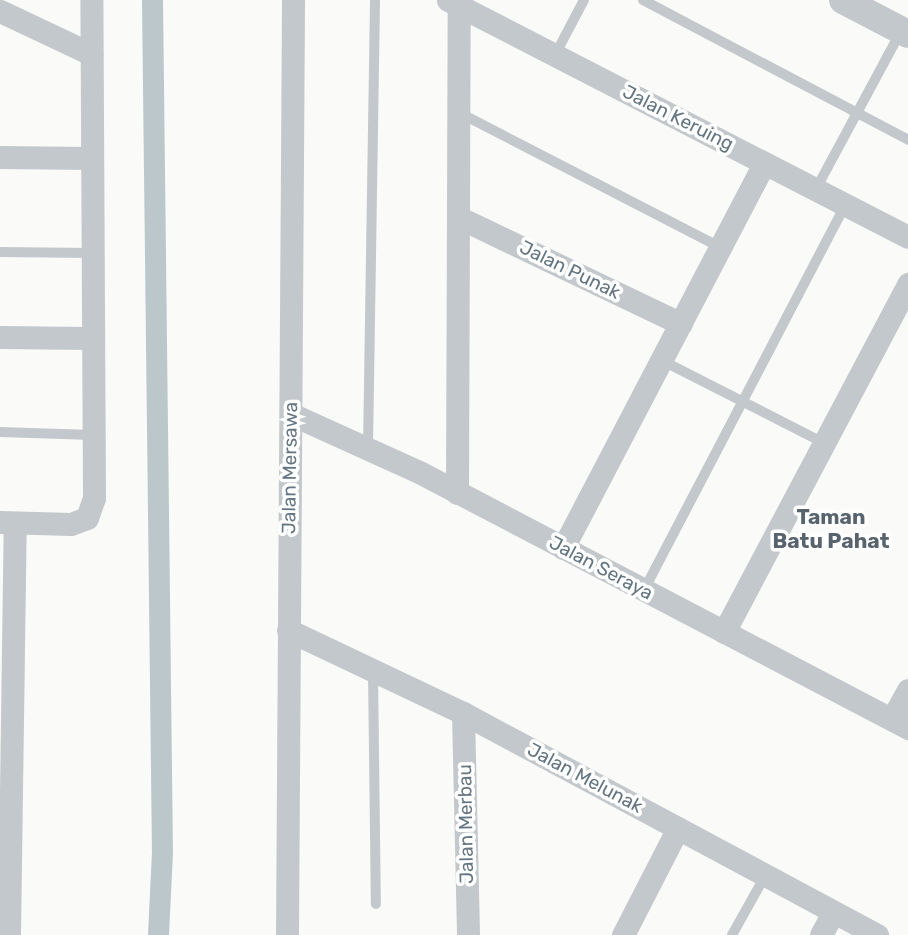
<!DOCTYPE html>
<style>
body{margin:0}
#map{position:relative;width:908px;height:935px;overflow:hidden;background:#fafaf8;font-family:Rubik,sans-serif}
div>[style]{position:absolute}
.canal>*{height:21px;margin:-10.5px;padding:0 10.5px;transform-origin:10.5px;border-radius:10.5px;background:#bbc7cb}
.service>*{height:10px;margin:-5px;padding:0 5px;transform-origin:5px;border-radius:5px;background:#c3c8cc}
.minor>*{height:23px;margin:-11.5px;padding:0 11.5px;transform-origin:11.5px;border-radius:11.5px;background:#c3c8cc}
.tertiary>*{height:28px;margin:-14px;padding:0 14px;transform-origin:14px;border-radius:14px;background:#c3c8cc}
span{translate:-50% -50%;white-space:nowrap;text-align:center;line-height:1.15;-webkit-text-stroke:7px #fff;paint-order:stroke}
.street-label{font-size:19px;color:#657683}
.neighbourhood-label{font-size:21px;color:#57646e;font-weight:700}
</style>
<div id="map">
<div class="canal">
<div style="left:152px;top:0;width:852px;rotate:89.33deg"></div>
<div style="left:162px;top:852px;width:83px;rotate:92.8deg"></div>
</div>
<div class="service">
<div style="left:643px;top:0;width:300px;rotate:27.8deg"></div>
<div style="left:555px;top:55px;width:62px;rotate:-62.2deg"></div>
<div style="left:458px;top:112px;width:295px;rotate:27.3deg"></div>
<div style="left:816px;top:189px;width:179px;rotate:-61.7deg"></div>
<div style="left:0;top:252px;width:91px;rotate:0.6deg"></div>
<div style="left:663px;top:361px;width:183px;rotate:27deg"></div>
<div style="left:0;top:432px;width:93px;rotate:1.8deg"></div>
<div style="left:368px;top:447px;width:447px;rotate:-89.1deg"></div>
<div style="left:644px;top:590px;width:433px;rotate:-62.4deg"></div>
<div style="left:373px;top:671px;width:233px;rotate:89.3deg"></div>
<div style="left:732px;top:935px;width:68px;rotate:-60.8deg"></div>
</div>
<div class="minor">
<div style="left:448px;top:0;width:517px;rotate:27.26deg"></div>
<div style="left:0;top:11px;width:101px;rotate:25.3deg"></div>
<div style="left:0;top:157px;width:89px;rotate:0.6deg"></div>
<div style="left:458px;top:217px;width:247px;rotate:25.6deg"></div>
<div style="left:0;top:337px;width:89px;rotate:0.6deg"></div>
<div style="left:291px;top:414px;width:143px;rotate:24.4deg"></div>
<div style="left:421px;top:473px;width:550px;rotate:27.64deg"></div>
<div style="left:457px;top:493px;width:488px;rotate:-89.8deg"></div>
<div style="left:0;top:522px;width:71px;rotate:1.6deg"></div>
<div style="left:71px;top:524px;width:17px;rotate:-21deg"></div>
<div style="left:87px;top:518px;width:21px;rotate:-71deg"></div>
<div style="left:94px;top:498px;width:498px;rotate:-90.3deg"></div>
<div style="left:563px;top:548px;width:434px;rotate:-62.4deg"></div>
<div style="left:288px;top:630px;width:194px;rotate:25.4deg"></div>
<div style="left:463px;top:713px;width:470px;rotate:28.2deg"></div>
<div style="left:724px;top:632px;width:394px;rotate:-62.1deg"></div>
<div style="left:463px;top:713px;width:222px;rotate:88.7deg"></div>
<div style="left:892px;top:719px;width:33px;rotate:-61deg"></div>
<div style="left:9px;top:935px;width:412px;rotate:-89.2deg"></div>
<div style="left:287px;top:935px;width:935px;rotate:-89.63deg"></div>
<div style="left:623px;top:935px;width:120px;rotate:-62.8deg"></div>
<div style="left:821px;top:935px;width:26px;rotate:-62deg"></div>
</div>
<div class="tertiary">
<div style="left:843px;top:0;width:73px;rotate:27.6deg"></div>
</div>
<div class="street-label">
<span style="left:678px;top:118px;rotate:27deg">Jalan Keruing</span>
<span style="left:570px;top:270px;rotate:26deg">Jalan Punak</span>
<span style="left:290px;top:468px;rotate:-89deg">Jalan Mersawa</span>
<span style="left:601px;top:568px;rotate:28deg">Jalan Seraya</span>
<span style="left:585px;top:778px;rotate:28deg">Jalan Melunak</span>
<span style="left:466px;top:824px;rotate:-91deg">Jalan Merbau</span>
</div>
<div class="neighbourhood-label">
<span style="left:831px;top:529px">Taman<br>Batu Pahat</span>
</div>
</div>
